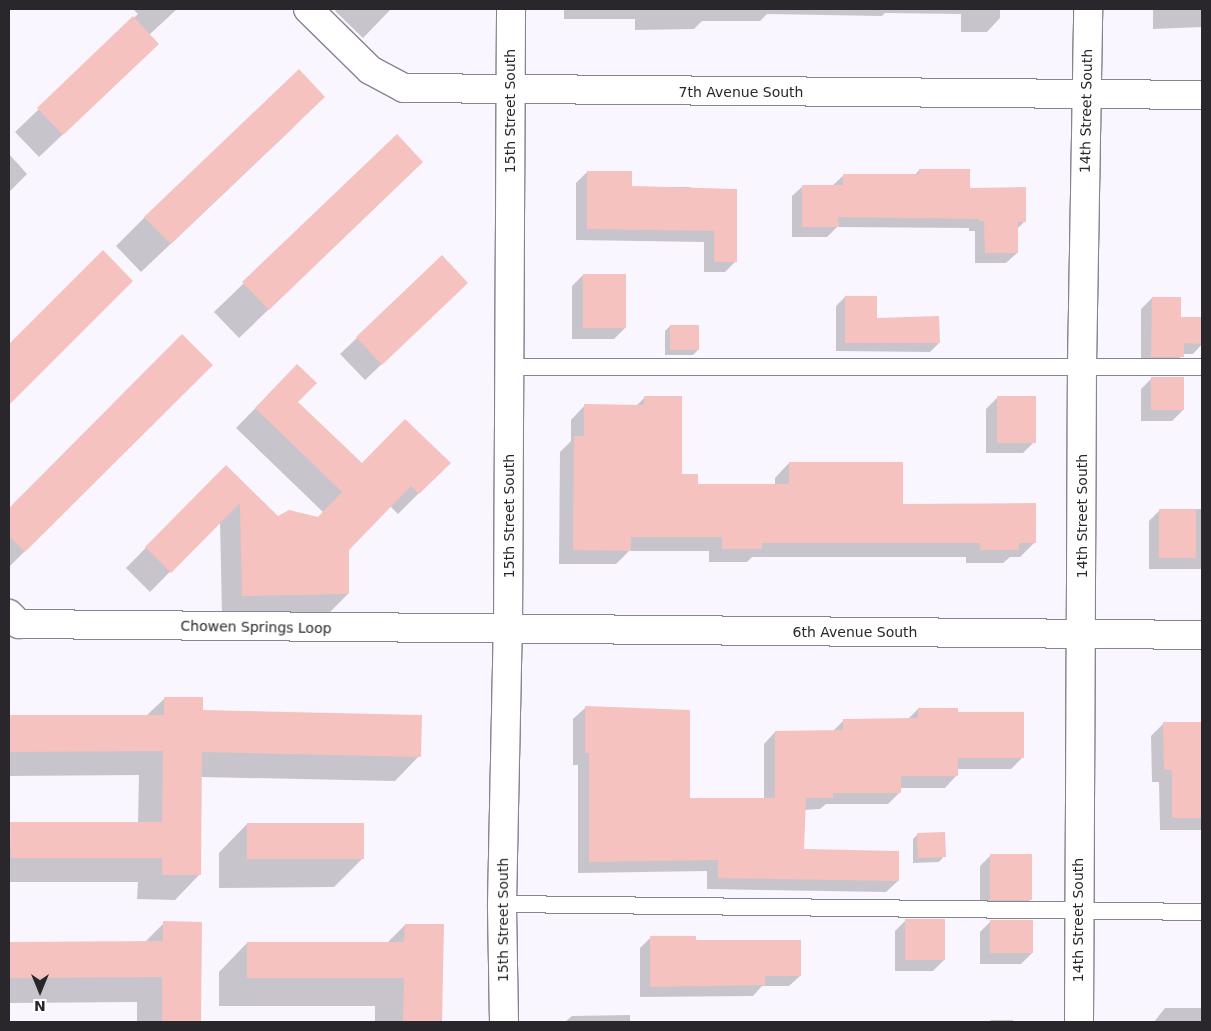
<!DOCTYPE html>
<style>
body{margin:0}
#map{position:relative;width:1211px;height:1031px;overflow:hidden;background:#faf6ff;font-family:"DejaVu Sans",sans-serif}
div>[style]{position:absolute}
.shadow>*{inset:0;background:#0003}
.building>*{inset:0;background:#f5c2bf}
.roads{filter:drop-shadow(1px 0 #898390) drop-shadow(-1px 0 #898390) drop-shadow(0 1px #898390) drop-shadow(0 -1px #898390)}
.lane>*{height:16px;margin:-8px;padding:0 8px;transform-origin:8px;border-radius:8px;background:#fff}
.street>*{height:28px;margin:-14px;padding:0 14px;transform-origin:14px;border-radius:14px;background:#fff}
.primary>*{height:28px;margin:-14px;padding:0 14px;transform-origin:14px;border-radius:14px;background:#fff}
span{translate:-50% -50%;white-space:nowrap;text-align:center;line-height:1.15;-webkit-text-stroke:4px #fff;paint-order:stroke}
.street-label{font-size:14px;color:#29262c}
.frame{position:absolute;inset:0;border:10px solid #29262c;pointer-events:none}
.north{position:absolute;left:15px;top:966px;width:50px;height:50px;-webkit-text-stroke:4px #fff;paint-order:stroke;rotate:180deg;font-size:14px;font-weight:700;line-height:20px;text-align:center;color:#29262c}
.north::after{content:'';display:block;margin:auto;width:18px;height:22px;background:#29262c;clip-path:polygon(50% 0,100% 100%,50% 72%,0 100%)}
</style>
<div id="map">
<div class="shadow">
<div style="clip-path:polygon(133px 9px,177px 9px,149px 35px,134px 67px,39px 157px,15px 132px,138px 14px)"></div>
<div style="clip-path:polygon(337px 9px,391px 9px,363px 38px,335px 11px)"></div>
<div style="clip-path:polygon(564px 9px,1000px 9px,1000px 18px,987px 32px,961px 32px,961px 14px,885px 13px,882px 16px,767px 14px,760px 21px,702px 21px,694px 29px,635px 30px,635px 19px,564px 19px)"></div>
<div style="clip-path:polygon(1153px 9px,1202px 9px,1202px 27px,1153px 29px)"></div>
<div style="clip-path:polygon(295px 126px,141px 272px,116px 246px,145px 217px)"></div>
<div style="clip-path:polygon(397px 136px,422px 162px,239px 338px,214px 312px)"></div>
<div style="clip-path:polygon(9px 154px,27px 174px,9px 192px)"></div>
<div style="clip-path:polygon(919px 170px,969px 189px,1025px 221px,1016px 230px,1017px 253px,1006px 263px,975px 263px,975px 231px,969px 231px,969px 228px,837px 227px,827px 237px,792px 237px,792px 196px,803px 186px,833px 185px,844px 175px,915px 175px)"></div>
<div style="clip-path:polygon(587px 172px,631px 187px,690px 187px,736px 261px,725px 272px,704px 272px,704px 242px,576px 240px,576px 183px)"></div>
<div style="clip-path:polygon(103px 252px,131px 281px,9px 403px,9px 346px)"></div>
<div style="clip-path:polygon(442px 257px,450px 299px,365px 380px,340px 354px)"></div>
<div style="clip-path:polygon(583px 275px,625px 328px,614px 339px,572px 339px,572px 286px)"></div>
<div style="clip-path:polygon(845px 297px,876px 319px,939px 343px,930px 352px,836px 351px,836px 306px)"></div>
<div style="clip-path:polygon(1152px 298px,1180px 318px,1202px 318px,1202px 344px,1193px 354px,1183px 354px,1172px 367px,1141px 367px,1141px 309px)"></div>
<div style="clip-path:polygon(670px 326px,698px 350px,693px 355px,665px 355px,665px 331px)"></div>
<div style="clip-path:polygon(182px 336px,211px 365px,9px 567px,9px 510px)"></div>
<div style="clip-path:polygon(1152px 378px,1183px 410px,1172px 421px,1141px 421px,1141px 389px)"></div>
<div style="clip-path:polygon(277px 386px,362px 465px,449px 463px,398px 514px,390px 506px,347px 550px,348px 594px,328px 614px,222px 616px,220px 521px,150px 592px,126px 568px,226px 466px,278px 518px,318px 518px,323px 512px,236px 428px)"></div>
<div style="clip-path:polygon(645px 397px,680px 476px,697px 485px,775px 485px,775px 478px,789px 463px,901px 505px,1034px 543px,1020px 557px,1010px 557px,1003px 563px,966px 563px,966px 557px,752px 557px,747px 562px,709px 562px,709px 551px,629px 551px,616px 564px,559px 564px,560px 452px,571px 441px,571px 420px,585px 405px,636px 406px)"></div>
<div style="clip-path:polygon(997px 398px,1034px 442px,1023px 453px,986px 453px,986px 409px)"></div>
<div style="clip-path:polygon(1202px 509px,1202px 569px,1149px 569px,1149px 521px,1160px 510px)"></div>
<div style="clip-path:polygon(165px 698px,202px 711px,419px 756px,395px 781px,201px 777px,199px 875px,175px 900px,137px 899px,138px 882px,9px 882px,11px 823px,138px 823px,139px 775px,9px 776px,9px 718px,146px 716px)"></div>
<div style="clip-path:polygon(585px 708px,688px 800px,764px 800px,764px 744px,775px 732px,832px 732px,844px 720px,908px 719px,918px 709px,956px 714px,1023px 757px,1011px 769px,956px 769px,956px 776px,945px 788px,900px 788px,900px 792px,888px 804px,826px 804px,820px 809px,804px 810px,803px 850px,898px 881px,886px 892px,707px 889px,707px 871px,578px 873px,578px 765px,573px 765px,573px 719px)"></div>
<div style="clip-path:polygon(1164px 723px,1202px 724px,1202px 830px,1160px 830px,1159px 782px,1152px 782px,1151px 736px)"></div>
<div style="clip-path:polygon(247px 824px,363px 858px,334px 887px,219px 888px,219px 853px)"></div>
<div style="clip-path:polygon(918px 834px,944px 856px,939px 862px,913px 863px,913px 839px)"></div>
<div style="clip-path:polygon(991px 855px,1030px 900px,1020px 911px,980px 910px,980px 866px)"></div>
<div style="clip-path:polygon(906px 920px,944px 960px,933px 971px,895px 971px,895px 931px)"></div>
<div style="clip-path:polygon(991px 921px,1032px 953px,1021px 964px,980px 964px,980px 932px)"></div>
<div style="clip-path:polygon(164px 923px,201px 924px,200px 1022px,137px 1022px,137px 1002px,9px 1003px,9px 943px,144px 943px)"></div>
<div style="clip-path:polygon(405px 925px,442px 926px,441px 1022px,375px 1022px,375px 1006px,219px 1006px,219px 972px,247px 943px,387px 943px)"></div>
<div style="clip-path:polygon(651px 937px,695px 941px,800px 976px,789px 986px,762px 986px,753px 996px,640px 997px,640px 948px)"></div>
<div style="clip-path:polygon(1165px 1008px,1201px 1008px,1201px 1022px,1154px 1022px)"></div>
<div style="clip-path:polygon(630px 1015px,630px 1022px,565px 1022px,572px 1016px)"></div>
<div style="clip-path:polygon(991px 1020px,1013px 1020px,1013px 1022px,989px 1022px)"></div>
</div>
<div class="building">
<div style="clip-path:polygon(133px 16px,159px 44px,63px 135px,37px 108px)"></div>
<div style="clip-path:polygon(299px 69px,325px 97px,171px 244px,144px 217px)"></div>
<div style="clip-path:polygon(397px 134px,423px 162px,269px 310px,242px 282px)"></div>
<div style="clip-path:polygon(919px 169px,970px 169px,970px 188px,1026px 187px,1026px 222px,1018px 222px,1018px 253px,985px 253px,984px 221px,979px 221px,979px 219px,838px 217px,839px 227px,802px 227px,802px 185px,843px 185px,843px 174px,919px 174px)"></div>
<div style="clip-path:polygon(587px 171px,632px 171px,632px 186px,737px 189px,737px 262px,714px 262px,714px 231px,587px 229px)"></div>
<div style="clip-path:polygon(103px 250px,133px 281px,9px 405px,9px 344px)"></div>
<div style="clip-path:polygon(442px 255px,468px 283px,382px 365px,356px 337px)"></div>
<div style="clip-path:polygon(583px 274px,626px 274px,626px 328px,583px 328px)"></div>
<div style="clip-path:polygon(845px 296px,877px 296px,877px 318px,939px 316px,940px 343px,845px 343px)"></div>
<div style="clip-path:polygon(1152px 297px,1181px 297px,1181px 317px,1202px 317px,1202px 344px,1184px 343px,1184px 357px,1151px 357px)"></div>
<div style="clip-path:polygon(670px 325px,699px 325px,699px 350px,670px 350px)"></div>
<div style="clip-path:polygon(182px 334px,213px 365px,25px 552px,9px 536px,9px 508px)"></div>
<div style="clip-path:polygon(297px 364px,317px 383px,298px 402px,362px 463px,405px 419px,451px 463px,419px 494px,411px 486px,349px 550px,349px 594px,242px 596px,240px 503px,171px 573px,145px 547px,226px 465px,278px 516px,289px 510px,318px 517px,342px 492px,255px 408px)"></div>
<div style="clip-path:polygon(1151px 377px,1184px 377px,1184px 410px,1151px 410px)"></div>
<div style="clip-path:polygon(644px 396px,682px 396px,682px 474px,698px 474px,698px 484px,789px 484px,789px 462px,903px 462px,903px 504px,1036px 503px,1036px 543px,1019px 543px,1019px 550px,980px 550px,980px 543px,762px 543px,762px 549px,722px 549px,722px 537px,631px 537px,631px 551px,573px 550px,574px 436px,584px 436px,584px 404px,644px 405px)"></div>
<div style="clip-path:polygon(997px 396px,1036px 396px,1036px 443px,997px 443px)"></div>
<div style="clip-path:polygon(1159px 509px,1196px 509px,1196px 558px,1159px 558px)"></div>
<div style="clip-path:polygon(164px 697px,203px 697px,203px 710px,422px 715px,421px 757px,202px 752px,201px 875px,162px 875px,162px 858px,11px 858px,10px 822px,162px 822px,163px 751px,10px 752px,9px 715px,164px 715px)"></div>
<div style="clip-path:polygon(585px 706px,690px 710px,690px 798px,775px 798px,775px 731px,843px 730px,843px 719px,918px 718px,918px 708px,958px 708px,958px 712px,1024px 712px,1024px 758px,958px 758px,958px 776px,901px 776px,901px 793px,833px 793px,833px 798px,806px 798px,804px 849px,899px 851px,899px 881px,718px 878px,718px 860px,589px 862px,589px 753px,585px 753px)"></div>
<div style="clip-path:polygon(1163px 722px,1202px 722px,1202px 818px,1172px 818px,1172px 770px,1164px 770px)"></div>
<div style="clip-path:polygon(247px 823px,364px 823px,364px 859px,247px 859px)"></div>
<div style="clip-path:polygon(945px 832px,946px 857px,918px 858px,917px 833px)"></div>
<div style="clip-path:polygon(990px 854px,1032px 854px,1032px 900px,990px 900px)"></div>
<div style="clip-path:polygon(905px 919px,945px 919px,945px 960px,905px 960px)"></div>
<div style="clip-path:polygon(990px 920px,1033px 920px,1033px 953px,990px 953px)"></div>
<div style="clip-path:polygon(163px 921px,202px 922px,201px 1022px,162px 1022px,162px 977px,9px 978px,9px 942px,163px 941px)"></div>
<div style="clip-path:polygon(405px 924px,444px 924px,442px 1022px,403px 1022px,404px 978px,247px 978px,247px 942px,404px 942px)"></div>
<div style="clip-path:polygon(650px 936px,696px 936px,696px 940px,801px 940px,801px 976px,765px 976px,765px 985px,650px 987px)"></div>
</div>
<div class="roads">
<div class="lane">
<div style="left:509px;top:367px;width:693px"></div>
<div style="left:502px;top:904px;width:700px;rotate:0.65deg"></div>
</div>
<div class="street">
<div style="left:308px;top:9px;width:87px;rotate:44.5deg"></div>
<div style="left:370px;top:70px;width:38px;rotate:28deg"></div>
<div style="left:404px;top:88px;width:798px;rotate:0.5deg"></div>
<div style="left:9px;top:614px;width:14px;rotate:45deg"></div>
<div style="left:19px;top:624px;width:1183px;rotate:0.53deg"></div>
</div>
<div class="primary">
<div style="left:504px;top:1022px;width:118px;rotate:-91deg"></div>
<div style="left:502px;top:904px;width:275px;rotate:-88.8deg"></div>
<div style="left:508px;top:629px;width:620px;rotate:-89.72deg"></div>
<div style="left:1079px;top:1022px;width:656px;rotate:-89.74deg"></div>
<div style="left:1082px;top:366px;width:357px;rotate:-89deg"></div>
</div>
</div>
<div class="street-label">
<span style="left:741px;top:92px">7th Avenue South</span>
<span style="left:510px;top:111px;rotate:-90deg">15th Street South</span>
<span style="left:1086px;top:111px;rotate:-89deg">14th Street South</span>
<span style="left:509px;top:516px;rotate:-90deg">15th Street South</span>
<span style="left:1082px;top:516px;rotate:-90deg">14th Street South</span>
<span style="left:256px;top:627px;rotate:1deg">Chowen Springs Loop</span>
<span style="left:855px;top:632px">6th Avenue South</span>
<span style="left:503px;top:920px;rotate:-90deg">15th Street South</span>
<span style="left:1078px;top:920px;rotate:-90deg">14th Street South</span>
</div>
<div class="frame"></div>
<div class="north">N</div>
</div>
